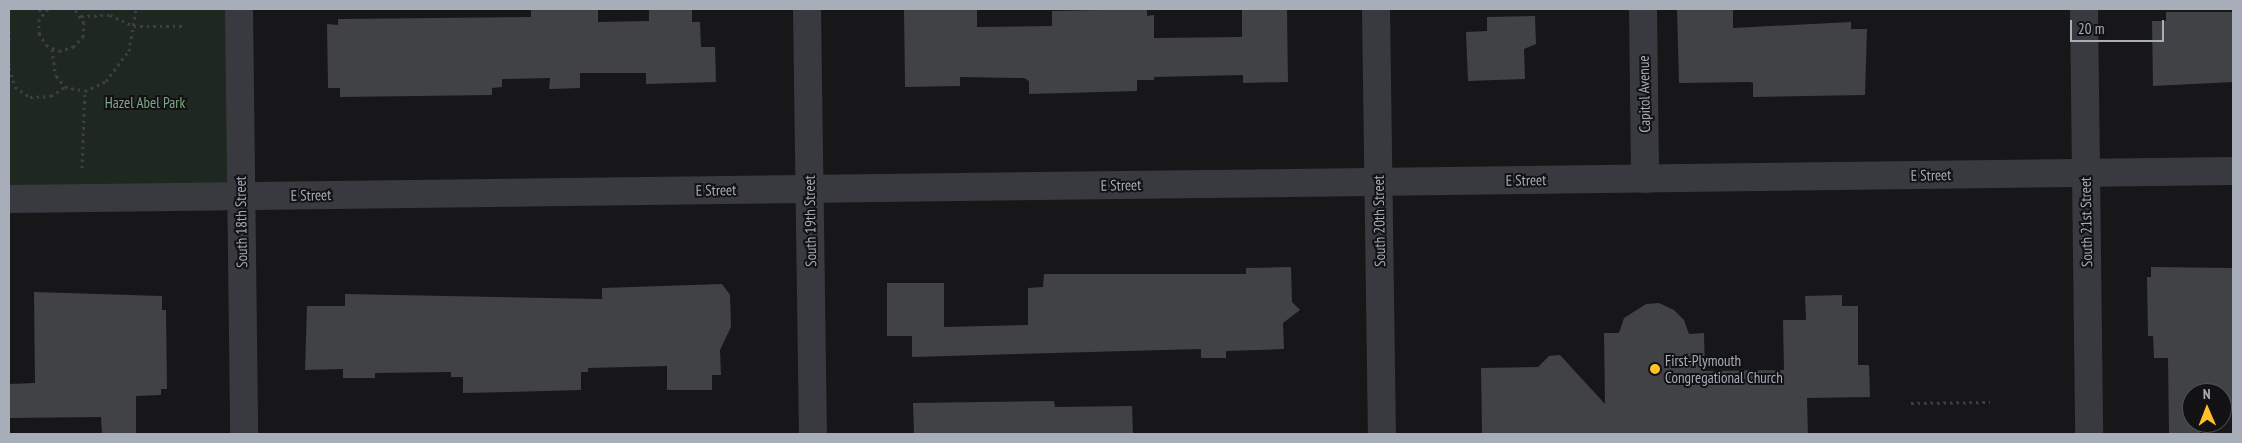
<!DOCTYPE html>
<style>
body{margin:0}
#map{position:relative;width:2242px;height:443px;overflow:hidden;background:#171719;font-family:"PT Sans Narrow",sans-serif}
div>[style]{position:absolute}
.green>*{inset:0;background:#1e2720}
.building>*{inset:0;background:#414246}
.path>*{height:3px;margin-top:-1.5px;transform-origin:0;background:repeating-linear-gradient(90deg,#3d3f45 0 2.5px,transparent 0 6.5px)}
.minor>*{height:28px;margin:-14px;padding:0 14px;transform-origin:14px;border-radius:14px;background:#393a40}
.dots>*{width:14px;height:14px;translate:-50% -50%;box-sizing:border-box;border:2px solid #121214;border-radius:50%}
span{translate:-50% -50%;white-space:nowrap;text-align:center;line-height:1.15;-webkit-text-stroke:4px #121214;paint-order:stroke}
.street-label{font-size:15px;color:#a8adba}
.park-label{font-size:15px;color:#7ea682}
.poi-label{font-size:15px;color:#a8adba}
.left{translate:0 -50%;text-align:left}
.frame{position:absolute;inset:0;border:10px solid #a8adba;pointer-events:none}
.north{position:absolute;left:2182px;top:383px;width:50px;height:50px;box-sizing:border-box;background:#121214;border:1px solid #4e5056;border-radius:50%;rotate:359deg;font-size:14px;font-weight:700;line-height:20px;text-align:center;color:#a8adba}
.north::after{content:'';display:block;margin:auto;width:18px;height:22px;background:#ffc029;clip-path:polygon(50% 0,100% 100%,50% 72%,0 100%)}
.scale{position:absolute;left:2070px;top:20px;width:94px;height:22px;box-sizing:border-box;border:2px solid #a8adba;border-top:0;padding-left:6px;font-size:15px;line-height:18px;white-space:nowrap;color:#a8adba;-webkit-text-stroke:4px #121214;paint-order:stroke}
</style>
<div id="map">
<div class="green">
<div style="clip-path:polygon(9px 9px,239px 9px,241px 197px,9px 199px)"></div>
</div>
<div class="building">
<div style="clip-path:polygon(531px 9px,598px 9px,598px 22px,649px 21px,649px 9px,692px 9px,692px 22px,700px 22px,701px 47px,715px 47px,716px 82px,646px 84px,646px 73px,580px 73px,580px 88px,549px 89px,550px 78px,502px 79px,502px 87px,492px 88px,492px 95px,340px 97px,340px 88px,328px 88px,327px 24px,338px 25px,338px 19px,531px 17px)"></div>
<div style="clip-path:polygon(904px 9px,977px 9px,977px 27px,1052px 26px,1052px 11px,1147px 9px,1147px 16px,1154px 15px,1154px 38px,1242px 37px,1242px 9px,1287px 9px,1288px 82px,1243px 83px,1243px 75px,1154px 77px,1154px 80px,1137px 80px,1137px 91px,1029px 94px,1029px 81px,1024px 78px,960px 77px,960px 86px,905px 87px)"></div>
<div style="clip-path:polygon(1677px 9px,1733px 9px,1733px 28px,1851px 22px,1851px 29px,1867px 29px,1865px 95px,1753px 97px,1753px 83px,1750px 82px,1679px 83px)"></div>
<div style="clip-path:polygon(2166px 12px,2233px 12px,2233px 82px,2153px 86px,2152px 21px,2166px 21px)"></div>
<div style="clip-path:polygon(1535px 16px,1536px 44px,1524px 49px,1525px 79px,1468px 81px,1466px 32px,1487px 31px,1487px 17px)"></div>
<div style="clip-path:polygon(1291px 267px,1292px 302px,1300px 310px,1283px 323px,1284px 349px,1226px 351px,1226px 358px,1201px 358px,1201px 349px,912px 357px,912px 336px,887px 336px,887px 283px,944px 283px,944px 327px,1028px 325px,1028px 288px,1043px 287px,1044px 274px,1246px 274px,1246px 268px)"></div>
<div style="clip-path:polygon(2151px 267px,2233px 268px,2233px 407px,2222px 407px,2222px 393px,2192px 393px,2192px 423px,2200px 423px,2200px 434px,2169px 434px,2168px 358px,2154px 358px,2153px 336px,2148px 336px,2147px 277px,2151px 277px)"></div>
<div style="clip-path:polygon(722px 284px,730px 295px,731px 327px,720px 350px,721px 375px,712px 375px,712px 390px,667px 390px,667px 366px,588px 368px,588px 372px,581px 372px,581px 390px,509px 392px,463px 393px,463px 377px,451px 377px,451px 372px,375px 373px,375px 378px,343px 378px,343px 369px,305px 370px,307px 306px,345px 306px,345px 294px,602px 299px,602px 288px)"></div>
<div style="clip-path:polygon(34px 292px,162px 296px,162px 310px,166px 310px,167px 389px,161px 389px,161px 395px,136px 396px,136px 434px,102px 434px,101px 417px,9px 418px,9px 384px,35px 383px)"></div>
<div style="clip-path:polygon(1842px 295px,1842px 306px,1858px 306px,1858px 365px,1869px 365px,1870px 397px,1807px 398px,1808px 434px,1482px 434px,1481px 368px,1538px 367px,1549px 356px,1560px 355px,1605px 404px,1604px 333px,1619px 333px,1624px 318px,1646px 304px,1659px 303px,1674px 310px,1684px 320px,1689px 334px,1704px 333px,1705px 371px,1784px 370px,1783px 320px,1806px 320px,1805px 296px)"></div>
<div style="clip-path:polygon(1054px 401px,1055px 407px,1132px 406px,1133px 434px,914px 434px,913px 403px)"></div>
</div>
<div class="path">
<div style="left:39px;top:9px;width:6px;rotate:45deg"></div>
<div style="left:48px;top:9px;width:13px;rotate:132deg"></div>
<div style="left:39px;top:19px;width:14px;rotate:90deg"></div>
<div style="left:39px;top:33px;width:14px;rotate:60deg"></div>
<div style="left:46px;top:45px;width:14px;rotate:25deg"></div>
<div style="left:59px;top:51px;width:15px;rotate:-16deg"></div>
<div style="left:73px;top:47px;width:14px;rotate:-45deg"></div>
<div style="left:83px;top:37px;width:14px;rotate:-86deg"></div>
<div style="left:84px;top:23px;width:17px;rotate:-123deg"></div>
<div style="left:81px;top:16px;width:29px;rotate:-2deg"></div>
<div style="left:110px;top:15px;width:26px;rotate:25deg"></div>
<div style="left:134px;top:26px;width:49px"></div>
<div style="left:9px;top:31px;width:34px;rotate:90deg"></div>
<div style="left:52px;top:49px;width:27px;rotate:82deg"></div>
<div style="left:56px;top:76px;width:14px;rotate:51deg"></div>
<div style="left:65px;top:87px;width:20px;rotate:11deg"></div>
<div style="left:85px;top:91px;width:23px;rotate:-25deg"></div>
<div style="left:106px;top:81px;width:38px;rotate:-53deg"></div>
<div style="left:129px;top:51px;width:43px;rotate:-80.5deg"></div>
<div style="left:9px;top:68px;width:20px;rotate:72deg"></div>
<div style="left:15px;top:87px;width:18px;rotate:34deg"></div>
<div style="left:30px;top:97px;width:21px;rotate:-3deg"></div>
<div style="left:51px;top:96px;width:17px;rotate:-33deg"></div>
<div style="left:82px;top:168px;width:77px;rotate:-87.8deg"></div>
<div style="left:1911px;top:403px;width:79px;rotate:-0.7deg"></div>
</div>
<div class="minor">
<div style="left:239px;top:9px;width:425px;rotate:89.3deg"></div>
<div style="left:807px;top:9px;width:425px;rotate:89.2deg"></div>
<div style="left:1376px;top:9px;width:425px;rotate:89.2deg"></div>
<div style="left:1643px;top:9px;width:170px;rotate:89.3deg"></div>
<div style="left:2084px;top:9px;width:425px;rotate:89.3deg"></div>
<div style="left:9px;top:199px;width:2224px;rotate:-0.72deg"></div>
</div>
<div class="dots">
<div style="left:1655px;top:369px;background:#ffc029"></div>
</div>
<div class="street-label">
<span style="left:1644px;top:94px;rotate:-91deg">Capitol Avenue</span>
<span style="left:1931px;top:175px;rotate:-1deg">E Street</span>
<span style="left:1526px;top:180px;rotate:-1deg">E Street</span>
<span style="left:1121px;top:185px;rotate:-1deg">E Street</span>
<span style="left:716px;top:190px;rotate:-1deg">E Street</span>
<span style="left:311px;top:195px;rotate:-1deg">E Street</span>
<span style="left:810px;top:221px;rotate:-91deg">South 19th Street</span>
<span style="left:1379px;top:221px;rotate:-91deg">South 20th Street</span>
<span style="left:241px;top:222px;rotate:-91deg">South 18th Street</span>
<span style="left:2086px;top:222px;rotate:-91deg">South 21st Street</span>
</div>
<div class="park-label">
<span style="left:145px;top:103px">Hazel Abel Park</span>
</div>
<div class="poi-label">
<span class="left" style="left:1665px;top:369px">First-Plymouth<br>Congregational Church</span>
</div>
<div class="frame"></div>
<div class="north">N</div>
<div class="scale">20 m</div>
</div>
